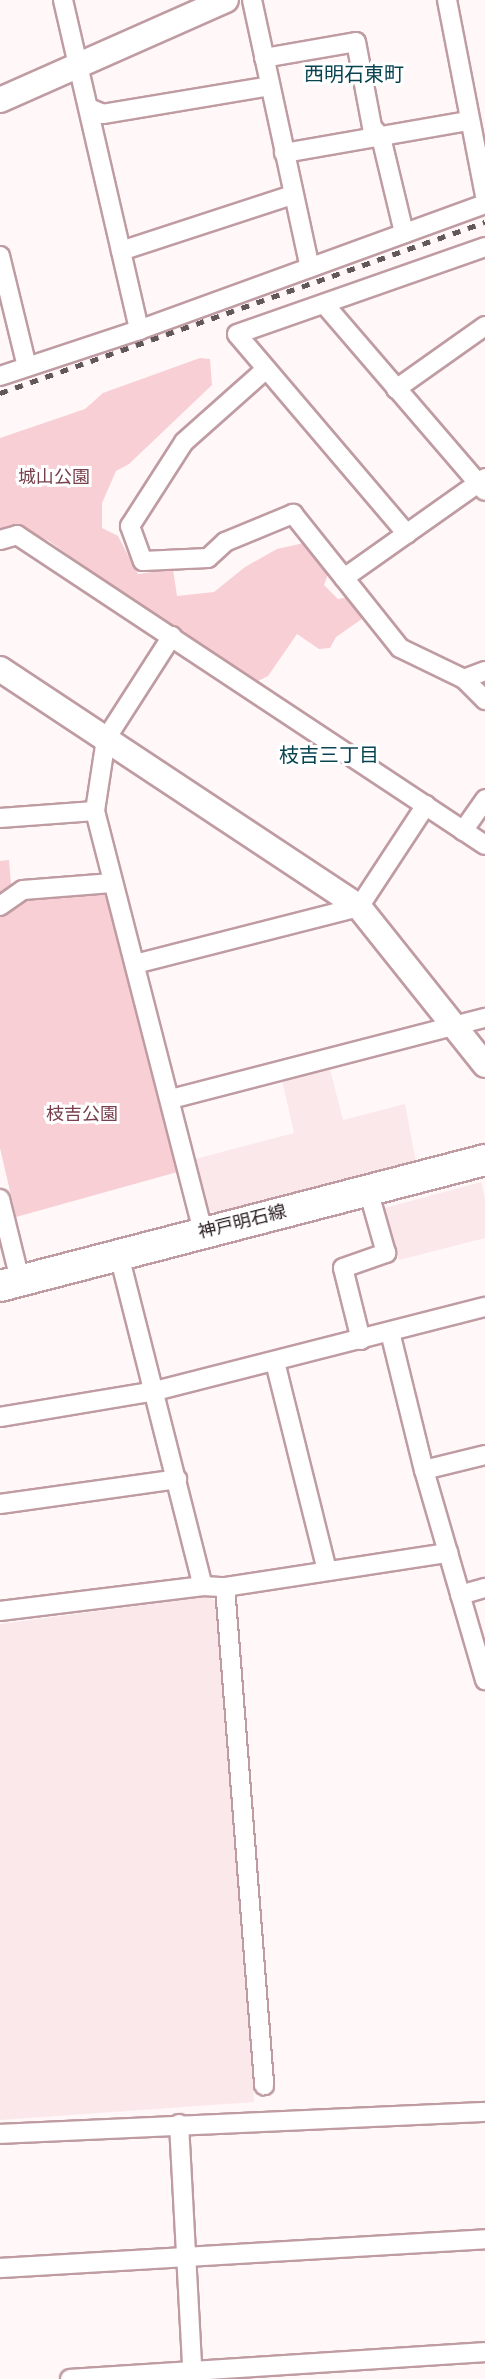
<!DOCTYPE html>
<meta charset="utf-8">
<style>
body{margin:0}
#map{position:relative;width:485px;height:2379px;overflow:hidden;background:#fff7f8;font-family:"PT Sans Narrow","Noto Sans JP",sans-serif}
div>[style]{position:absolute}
.built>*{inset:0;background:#fbe8eb}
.green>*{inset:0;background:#f8cfd5}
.roads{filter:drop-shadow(2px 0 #bf9ca2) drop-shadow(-2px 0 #bf9ca2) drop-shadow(0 2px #bf9ca2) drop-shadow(0 -2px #bf9ca2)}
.minor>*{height:18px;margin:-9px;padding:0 9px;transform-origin:9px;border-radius:9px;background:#fff}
.tertiary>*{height:24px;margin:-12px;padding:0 12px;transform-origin:12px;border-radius:12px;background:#fff}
.primary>*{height:30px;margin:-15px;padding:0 15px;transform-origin:15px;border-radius:15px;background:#fff}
.rail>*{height:4.5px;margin-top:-2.25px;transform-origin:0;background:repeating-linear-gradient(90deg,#625759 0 8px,transparent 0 16px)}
span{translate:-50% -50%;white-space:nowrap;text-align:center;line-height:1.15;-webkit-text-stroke:6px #fff;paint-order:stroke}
.park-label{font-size:18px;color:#773e4b}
.street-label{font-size:18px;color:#271a1d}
.neighbourhood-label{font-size:20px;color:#074350}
</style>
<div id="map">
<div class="built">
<div style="clip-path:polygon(329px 1066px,343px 1120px,405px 1104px,416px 1162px,215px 1213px,207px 1209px,195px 1159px,294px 1133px,281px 1076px)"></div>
<div style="clip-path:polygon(481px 1182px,485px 1198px,485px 1238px,399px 1260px,385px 1208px)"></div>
<div style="clip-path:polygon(205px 1597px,218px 1601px,242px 1867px,254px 2102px,0 2120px,0 1624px)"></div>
</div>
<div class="green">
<div style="clip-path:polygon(200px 358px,210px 359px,212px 385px,129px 464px,116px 471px,102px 503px,102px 528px,118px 536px,138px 574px,173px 569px,177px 596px,214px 592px,245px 567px,277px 549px,304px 543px,328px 574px,324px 585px,338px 599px,348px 597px,366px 616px,336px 637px,330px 648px,319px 649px,297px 634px,268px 676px,256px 682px,193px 645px,49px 541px,20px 527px,0 530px,0 438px,85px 409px,103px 393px)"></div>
<div style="clip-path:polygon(9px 860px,12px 897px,102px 892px,111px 897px,181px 1171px,16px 1217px,0 1148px,0 861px)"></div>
</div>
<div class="roads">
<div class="minor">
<div style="left:63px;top:0;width:339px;rotate:77deg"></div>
<div style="left:252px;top:0;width:274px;rotate:77.8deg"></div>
<div style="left:447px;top:0;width:200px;rotate:79deg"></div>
<div style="left:264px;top:58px;width:93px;rotate:-9.9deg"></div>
<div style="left:356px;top:42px;width:86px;rotate:79.3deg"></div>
<div style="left:372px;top:127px;width:13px;rotate:48deg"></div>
<div style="left:381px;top:137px;width:99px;rotate:76.5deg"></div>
<div style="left:89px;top:108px;width:15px;rotate:23deg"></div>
<div style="left:103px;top:114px;width:169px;rotate:-9.5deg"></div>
<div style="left:284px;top:153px;width:187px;rotate:-9.9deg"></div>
<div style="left:121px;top:251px;width:180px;rotate:-18.1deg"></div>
<div style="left:0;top:256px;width:114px;rotate:76.3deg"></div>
<div style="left:325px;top:305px;width:245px;rotate:49.3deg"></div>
<div style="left:265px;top:370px;width:108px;rotate:138.4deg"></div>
<div style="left:184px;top:442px;width:100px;rotate:122.7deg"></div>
<div style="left:130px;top:526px;width:37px;rotate:70deg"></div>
<div style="left:143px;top:561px;width:65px;rotate:-2.6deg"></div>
<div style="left:208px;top:558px;width:23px;rotate:-43deg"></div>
<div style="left:225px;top:542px;width:74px;rotate:-22.4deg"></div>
<div style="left:293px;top:514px;width:171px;rotate:51.4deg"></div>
<div style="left:400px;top:648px;width:71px;rotate:25.8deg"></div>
<div style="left:464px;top:679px;width:30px;rotate:45deg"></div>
<div style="left:0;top:376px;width:146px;rotate:-18.3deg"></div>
<div style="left:139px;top:330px;width:368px;rotate:-20deg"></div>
<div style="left:396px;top:389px;width:109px;rotate:-35.3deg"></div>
<div style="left:407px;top:534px;width:262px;rotate:-130.4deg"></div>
<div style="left:237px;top:334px;width:263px;rotate:-19.3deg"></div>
<div style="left:0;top:540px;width:18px;rotate:-16deg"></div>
<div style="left:17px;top:535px;width:561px;rotate:33.52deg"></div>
<div style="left:344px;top:578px;width:173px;rotate:-35.3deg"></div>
<div style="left:172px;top:636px;width:122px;rotate:122.7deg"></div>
<div style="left:106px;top:739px;width:73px;rotate:98.7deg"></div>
<div style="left:95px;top:811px;width:436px;rotate:75.6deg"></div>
<div style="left:464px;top:679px;width:22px;rotate:-21deg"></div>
<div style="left:0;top:818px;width:95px;rotate:-4.2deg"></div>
<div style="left:463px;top:831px;width:39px;rotate:-55deg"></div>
<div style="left:0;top:906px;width:28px;rotate:-35deg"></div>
<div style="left:23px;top:890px;width:89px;rotate:-4.5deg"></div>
<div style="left:135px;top:964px;width:231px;rotate:-14.3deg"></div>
<div style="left:359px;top:907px;width:122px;rotate:-56.7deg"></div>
<div style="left:171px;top:1099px;width:324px;rotate:-14.5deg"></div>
<div style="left:0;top:1199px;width:83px;rotate:76.1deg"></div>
<div style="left:119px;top:1255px;width:341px;rotate:75.8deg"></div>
<div style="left:390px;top:1332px;width:142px;rotate:76.2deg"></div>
<div style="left:424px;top:1470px;width:219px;rotate:73.8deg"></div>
<div style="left:361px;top:1340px;width:74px;rotate:-104deg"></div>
<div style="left:343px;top:1268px;width:46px;rotate:-19.2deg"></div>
<div style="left:386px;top:1253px;width:66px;rotate:-105.9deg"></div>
<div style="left:275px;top:1362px;width:215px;rotate:76deg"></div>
<div style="left:0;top:1417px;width:157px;rotate:-9.5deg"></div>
<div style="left:155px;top:1391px;width:341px;rotate:-14.3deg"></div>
<div style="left:424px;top:1470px;width:63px;rotate:-13.8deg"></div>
<div style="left:0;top:1504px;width:179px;rotate:-8deg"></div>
<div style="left:225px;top:1587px;width:500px;rotate:85.5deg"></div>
<div style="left:460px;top:1595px;width:26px;rotate:-16deg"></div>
<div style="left:0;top:1611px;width:205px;rotate:-7deg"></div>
<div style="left:203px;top:1586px;width:22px;rotate:3deg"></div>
<div style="left:225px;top:1587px;width:226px;rotate:-8.7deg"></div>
<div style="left:179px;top:2124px;width:255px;rotate:86.9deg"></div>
<div style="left:0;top:2134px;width:485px;rotate:-2.6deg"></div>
<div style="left:0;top:2268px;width:486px;rotate:-3.4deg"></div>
<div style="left:70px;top:2379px;width:416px;rotate:-3.7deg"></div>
</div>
<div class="tertiary">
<div style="left:0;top:100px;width:247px;rotate:-23.9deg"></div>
<div style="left:0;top:669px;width:431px;rotate:33.5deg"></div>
<div style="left:359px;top:907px;width:202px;rotate:51.4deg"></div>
</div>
<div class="primary">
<div style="left:0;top:1286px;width:501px;rotate:-14.56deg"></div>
</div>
</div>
<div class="rail">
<div style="left:0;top:393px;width:514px;rotate:-19.42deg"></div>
</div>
<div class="park-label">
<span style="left:54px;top:477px">城山公園</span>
<span style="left:82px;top:1114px">枝吉公園</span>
</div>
<div class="street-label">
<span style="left:242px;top:1222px;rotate:-14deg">神戸明石線</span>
</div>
<div class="neighbourhood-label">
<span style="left:354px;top:74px">西明石東町</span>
<span style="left:329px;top:755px">枝吉三丁目</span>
</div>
</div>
